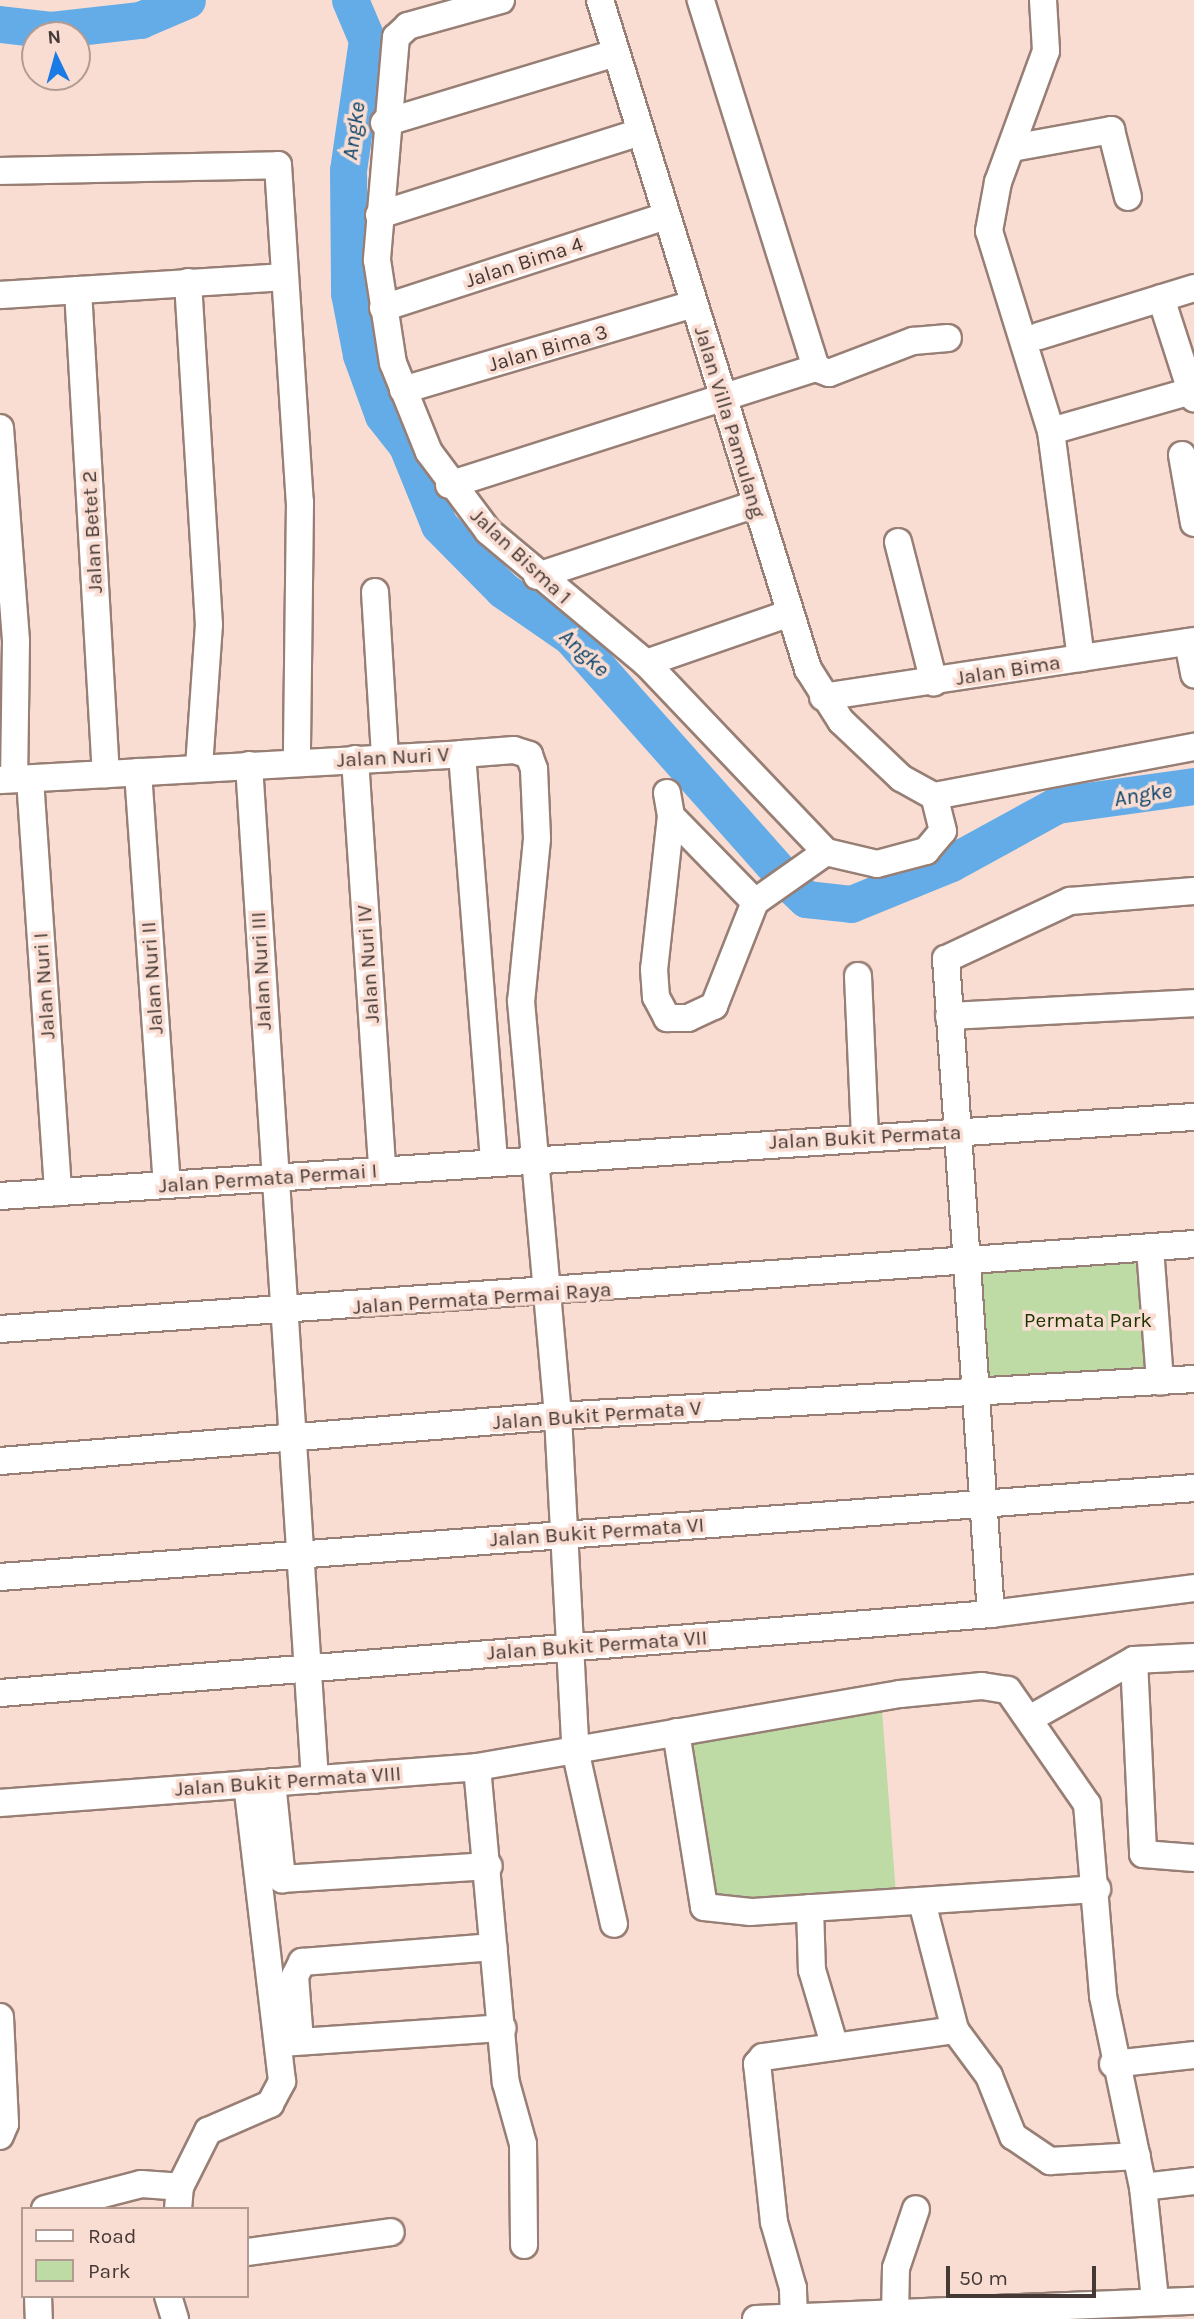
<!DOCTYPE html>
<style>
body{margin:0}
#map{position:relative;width:1194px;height:2319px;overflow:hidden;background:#f9ddd2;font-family:Karla,sans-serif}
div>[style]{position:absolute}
.green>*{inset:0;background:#bedba6}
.river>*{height:37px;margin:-18.5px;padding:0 18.5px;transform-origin:18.5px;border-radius:18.5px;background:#64ace7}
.roads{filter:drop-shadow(2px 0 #987f75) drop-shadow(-2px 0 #987f75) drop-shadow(0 2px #987f75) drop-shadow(0 -2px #987f75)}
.minor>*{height:26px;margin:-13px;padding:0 13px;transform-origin:13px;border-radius:13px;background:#fff}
span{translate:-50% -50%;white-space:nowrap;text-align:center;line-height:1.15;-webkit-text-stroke:7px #f9ddd2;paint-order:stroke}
.street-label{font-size:21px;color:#453935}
.park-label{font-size:21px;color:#1d3500}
.water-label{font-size:23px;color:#0c446a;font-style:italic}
.legend{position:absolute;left:21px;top:2207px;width:228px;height:91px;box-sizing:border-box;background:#f9ddd2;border:2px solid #b19b93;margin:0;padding:9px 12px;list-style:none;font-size:21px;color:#453935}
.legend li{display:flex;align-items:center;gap:14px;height:35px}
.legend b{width:35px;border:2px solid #b19b93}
.north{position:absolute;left:21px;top:21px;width:70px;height:70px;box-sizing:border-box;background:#f9ddd2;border:2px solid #b19b93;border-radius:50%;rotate:355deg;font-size:19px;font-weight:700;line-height:28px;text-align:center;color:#453935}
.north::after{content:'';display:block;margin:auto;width:24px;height:32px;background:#197be3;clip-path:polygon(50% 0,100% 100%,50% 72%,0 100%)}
.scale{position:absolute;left:946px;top:2266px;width:150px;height:32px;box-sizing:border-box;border:4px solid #453935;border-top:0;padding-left:9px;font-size:21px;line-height:24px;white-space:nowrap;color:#453935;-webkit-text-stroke:5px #f9ddd2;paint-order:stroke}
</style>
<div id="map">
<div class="green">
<div style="clip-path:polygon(1150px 1248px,1160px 1382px,975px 1393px,964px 1263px)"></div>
<div style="clip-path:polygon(881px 1697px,896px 1894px,704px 1912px,672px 1734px)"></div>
</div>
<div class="river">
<div style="left:350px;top:0;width:43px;rotate:67deg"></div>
<div style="left:367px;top:40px;width:131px;rotate:98.3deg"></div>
<div style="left:348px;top:170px;width:123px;rotate:89.5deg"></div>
<div style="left:349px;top:293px;width:63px;rotate:79deg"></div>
<div style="left:361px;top:355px;width:64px;rotate:69.9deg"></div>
<div style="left:383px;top:415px;width:39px;rotate:52deg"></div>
<div style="left:407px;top:446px;width:85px;rotate:67.9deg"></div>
<div style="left:439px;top:525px;width:91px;rotate:45.4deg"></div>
<div style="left:503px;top:590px;width:81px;rotate:34.5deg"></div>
<div style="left:570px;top:636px;width:334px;rotate:48.4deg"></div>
<div style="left:792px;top:886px;width:19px;rotate:43deg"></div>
<div style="left:806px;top:899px;width:45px;rotate:6.3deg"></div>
<div style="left:851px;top:904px;width:108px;rotate:-22.3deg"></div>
<div style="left:951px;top:863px;width:121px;rotate:-28.7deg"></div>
<div style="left:1057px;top:805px;width:138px;rotate:-7.9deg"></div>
<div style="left:0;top:24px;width:51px;rotate:6.7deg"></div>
<div style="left:51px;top:30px;width:90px;rotate:-6.4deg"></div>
<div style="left:140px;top:20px;width:51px;rotate:-23.1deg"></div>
</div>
<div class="roads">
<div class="minor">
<div style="left:501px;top:0;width:97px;rotate:164.4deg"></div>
<div style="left:408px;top:26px;width:16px;rotate:137deg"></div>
<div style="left:396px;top:37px;width:224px;rotate:94.9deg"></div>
<div style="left:377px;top:260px;width:104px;rotate:81.2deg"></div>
<div style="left:393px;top:363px;width:96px;rotate:68deg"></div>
<div style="left:429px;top:452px;width:99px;rotate:53.2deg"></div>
<div style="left:488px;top:531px;width:206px;rotate:39.9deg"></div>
<div style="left:646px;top:663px;width:261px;rotate:46.4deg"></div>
<div style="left:826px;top:852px;width:52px;rotate:13.2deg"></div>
<div style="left:877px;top:864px;width:51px;rotate:-14.9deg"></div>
<div style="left:926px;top:851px;width:26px;rotate:-50deg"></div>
<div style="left:943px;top:831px;width:36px;rotate:-104deg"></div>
<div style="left:600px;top:0;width:701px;rotate:72.73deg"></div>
<div style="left:808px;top:669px;width:62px;rotate:57.6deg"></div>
<div style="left:841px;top:721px;width:83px;rotate:43.5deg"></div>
<div style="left:901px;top:778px;width:38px;rotate:29deg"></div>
<div style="left:1043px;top:0;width:51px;rotate:86.6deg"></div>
<div style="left:1046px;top:51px;width:140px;rotate:110.1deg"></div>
<div style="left:998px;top:182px;width:50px;rotate:100.4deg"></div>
<div style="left:989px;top:231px;width:209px;rotate:72.8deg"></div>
<div style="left:1051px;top:431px;width:229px;rotate:82.5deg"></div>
<div style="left:384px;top:123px;width:242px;rotate:-16.8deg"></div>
<div style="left:1012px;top:148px;width:101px;rotate:-10.3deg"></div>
<div style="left:1111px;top:130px;width:69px;rotate:75.8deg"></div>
<div style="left:0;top:171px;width:278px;rotate:-1.2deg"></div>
<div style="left:278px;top:165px;width:338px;rotate:86.3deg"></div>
<div style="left:300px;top:502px;width:259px;rotate:90.7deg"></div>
<div style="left:379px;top:215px;width:274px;rotate:-17.6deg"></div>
<div style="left:188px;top:282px;width:343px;rotate:86.5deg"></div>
<div style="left:209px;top:624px;width:144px;rotate:94deg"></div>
<div style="left:78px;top:290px;width:485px;rotate:86.7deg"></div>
<div style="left:0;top:295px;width:285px;rotate:-3.6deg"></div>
<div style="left:1161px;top:298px;width:98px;rotate:72.1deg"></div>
<div style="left:383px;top:308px;width:298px;rotate:-18deg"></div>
<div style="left:1039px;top:336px;width:162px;rotate:-17.2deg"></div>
<div style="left:816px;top:368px;width:14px;rotate:21deg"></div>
<div style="left:829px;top:373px;width:90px;rotate:-20.9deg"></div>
<div style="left:913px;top:341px;width:35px;rotate:-5deg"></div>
<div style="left:403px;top:390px;width:303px;rotate:-16.5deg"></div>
<div style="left:0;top:428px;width:214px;rotate:85.7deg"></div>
<div style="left:16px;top:641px;width:138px;rotate:90.8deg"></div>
<div style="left:1051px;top:431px;width:146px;rotate:-15.9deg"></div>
<div style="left:1191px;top:391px;width:8px;rotate:67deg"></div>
<div style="left:1182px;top:455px;width:69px;rotate:80deg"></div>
<div style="left:449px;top:485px;width:385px;rotate:-17.7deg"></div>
<div style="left:816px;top:368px;width:386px;rotate:-107.4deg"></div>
<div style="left:898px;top:542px;width:145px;rotate:75.6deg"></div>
<div style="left:537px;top:576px;width:231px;rotate:-18.2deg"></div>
<div style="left:375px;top:592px;width:164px;rotate:86.5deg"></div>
<div style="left:1188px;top:642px;width:33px;rotate:79deg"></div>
<div style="left:646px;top:663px;width:152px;rotate:-19.1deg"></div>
<div style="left:823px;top:697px;width:375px;rotate:-8.6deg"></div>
<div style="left:462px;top:754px;width:52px;rotate:-4.4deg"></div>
<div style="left:514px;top:750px;width:16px;rotate:18deg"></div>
<div style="left:529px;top:755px;width:15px;rotate:70deg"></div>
<div style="left:534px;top:769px;width:70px;rotate:87.5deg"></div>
<div style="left:537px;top:839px;width:163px;rotate:95.6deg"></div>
<div style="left:521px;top:1001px;width:417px;rotate:84.9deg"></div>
<div style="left:558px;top:1416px;width:338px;rotate:87deg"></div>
<div style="left:576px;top:1754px;width:174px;rotate:77.4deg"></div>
<div style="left:355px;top:759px;width:412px;rotate:86.2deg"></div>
<div style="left:249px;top:765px;width:1017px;rotate:86.28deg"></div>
<div style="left:138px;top:772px;width:413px;rotate:86deg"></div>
<div style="left:30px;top:779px;width:414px;rotate:86.1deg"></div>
<div style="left:0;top:780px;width:463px;rotate:-3.2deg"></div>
<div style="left:462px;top:754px;width:410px;rotate:85.5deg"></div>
<div style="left:667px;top:793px;width:23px;rotate:80deg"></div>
<div style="left:671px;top:816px;width:154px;rotate:96.3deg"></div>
<div style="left:654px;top:969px;width:28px;rotate:86deg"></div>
<div style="left:656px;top:997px;width:24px;rotate:62deg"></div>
<div style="left:667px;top:1018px;width:21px"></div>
<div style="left:688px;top:1018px;width:29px;rotate:-25deg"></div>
<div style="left:714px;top:1006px;width:112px;rotate:-68.5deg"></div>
<div style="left:755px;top:902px;width:87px;rotate:-35.2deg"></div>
<div style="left:934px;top:796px;width:265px;rotate:-10.7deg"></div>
<div style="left:671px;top:816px;width:120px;rotate:45.7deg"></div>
<div style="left:858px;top:976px;width:160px;rotate:87.5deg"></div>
<div style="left:949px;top:1016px;width:245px;rotate:-3deg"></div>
<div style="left:0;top:1196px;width:1197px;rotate:-3.79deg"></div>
<div style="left:1150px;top:1248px;width:134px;rotate:85.7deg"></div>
<div style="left:0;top:1329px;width:1197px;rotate:-4.07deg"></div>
<div style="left:0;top:1461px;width:560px;rotate:-4.61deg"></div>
<div style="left:558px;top:1416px;width:637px;rotate:-3.33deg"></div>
<div style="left:0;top:1577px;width:1197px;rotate:-4.26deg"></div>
<div style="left:991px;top:1614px;width:657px;rotate:-93.93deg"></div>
<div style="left:946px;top:959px;width:137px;rotate:-25.1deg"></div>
<div style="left:1070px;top:901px;width:124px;rotate:-4.6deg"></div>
<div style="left:1134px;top:1660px;width:194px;rotate:87.3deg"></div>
<div style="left:1143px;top:1854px;width:51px;rotate:4.5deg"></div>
<div style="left:0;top:1693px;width:994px;rotate:-4.56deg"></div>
<div style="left:991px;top:1614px;width:205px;rotate:-7.3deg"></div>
<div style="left:1031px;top:1718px;width:118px;rotate:-29.4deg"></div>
<div style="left:1134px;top:1660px;width:60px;rotate:-2.9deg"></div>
<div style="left:676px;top:1732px;width:177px;rotate:80.9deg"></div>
<div style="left:704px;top:1907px;width:47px;rotate:6.1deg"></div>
<div style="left:751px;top:1912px;width:347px;rotate:-3.8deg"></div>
<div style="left:477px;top:1767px;width:317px;rotate:84.8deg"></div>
<div style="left:506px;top:2083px;width:63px;rotate:74.4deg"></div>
<div style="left:523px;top:2144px;width:101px;rotate:89.4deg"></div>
<div style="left:272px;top:1782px;width:98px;rotate:84.1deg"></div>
<div style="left:282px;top:1879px;width:207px;rotate:-3.6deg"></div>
<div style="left:0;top:1803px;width:478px;rotate:-4.3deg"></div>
<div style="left:477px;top:1767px;width:429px;rotate:-9.8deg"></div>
<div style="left:900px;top:1694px;width:82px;rotate:-5.6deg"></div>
<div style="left:982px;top:1686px;width:26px;rotate:9deg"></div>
<div style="left:1008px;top:1690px;width:139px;rotate:55.3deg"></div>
<div style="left:1087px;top:1804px;width:193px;rotate:85.2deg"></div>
<div style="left:1103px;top:1996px;width:195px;rotate:78.2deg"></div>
<div style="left:1143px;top:2187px;width:114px;rotate:83.9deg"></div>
<div style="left:922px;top:1902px;width:132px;rotate:75.5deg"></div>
<div style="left:955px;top:2030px;width:57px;rotate:53.5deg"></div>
<div style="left:989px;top:2076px;width:65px;rotate:68.2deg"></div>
<div style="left:1013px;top:2136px;width:45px;rotate:34deg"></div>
<div style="left:1050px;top:2161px;width:87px;rotate:-3.3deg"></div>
<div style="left:810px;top:1908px;width:62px;rotate:88.2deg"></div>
<div style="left:812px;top:1970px;width:80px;rotate:73.4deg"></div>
<div style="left:0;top:2017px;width:107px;rotate:87.3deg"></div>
<div style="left:5px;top:2124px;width:13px;rotate:113deg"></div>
<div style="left:300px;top:2041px;width:65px;rotate:-94.4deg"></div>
<div style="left:295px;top:1976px;width:16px;rotate:-63deg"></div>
<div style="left:302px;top:1962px;width:192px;rotate:-4.5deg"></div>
<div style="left:283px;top:2043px;width:220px;rotate:-3.9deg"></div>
<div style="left:1113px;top:2064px;width:81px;rotate:-6.3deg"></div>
<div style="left:1143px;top:2187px;width:51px;rotate:-6.7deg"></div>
<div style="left:45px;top:2209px;width:99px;rotate:-14.6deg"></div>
<div style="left:141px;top:2184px;width:39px;rotate:4deg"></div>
<div style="left:178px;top:2209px;width:22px;rotate:-85deg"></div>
<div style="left:180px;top:2187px;width:63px;rotate:-63.4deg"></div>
<div style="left:208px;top:2131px;width:68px;rotate:-23.5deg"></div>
<div style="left:270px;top:2104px;width:26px;rotate:-62deg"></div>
<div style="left:282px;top:2081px;width:299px;rotate:-96.7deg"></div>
<div style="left:247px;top:2252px;width:145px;rotate:-7.9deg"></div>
<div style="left:38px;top:2296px;width:23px;rotate:88deg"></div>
<div style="left:168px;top:2296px;width:24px;rotate:73deg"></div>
<div style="left:895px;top:2315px;width:47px;rotate:-88.8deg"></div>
<div style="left:896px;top:2268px;width:62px;rotate:-71.3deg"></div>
<div style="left:756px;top:2319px;width:438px;rotate:-2.4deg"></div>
<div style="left:794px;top:2319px;width:31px;rotate:-92deg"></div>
<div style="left:793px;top:2288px;width:69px;rotate:-106.1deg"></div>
<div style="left:774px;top:2222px;width:159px;rotate:-96.1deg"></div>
<div style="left:757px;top:2064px;width:9px;rotate:-49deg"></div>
<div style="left:763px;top:2057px;width:194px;rotate:-8deg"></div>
</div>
</div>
<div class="street-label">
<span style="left:524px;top:262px;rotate:-18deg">Jalan Bima 4</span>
<span style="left:548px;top:348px;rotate:-16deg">Jalan Bima 3</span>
<span style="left:730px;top:422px;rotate:73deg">Jalan Villa Pamulang</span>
<span style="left:92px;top:532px;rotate:-93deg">Jalan Betet 2</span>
<span style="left:521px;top:556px;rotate:43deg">Jalan Bisma 1</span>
<span style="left:1008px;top:670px;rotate:-9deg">Jalan Bima</span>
<span style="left:393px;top:757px;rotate:-3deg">Jalan Nuri V</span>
<span style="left:368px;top:964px;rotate:-94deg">Jalan Nuri IV</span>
<span style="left:261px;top:971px;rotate:-93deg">Jalan Nuri III</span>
<span style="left:152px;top:978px;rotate:-94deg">Jalan Nuri II</span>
<span style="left:44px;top:986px;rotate:-94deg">Jalan Nuri I</span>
<span style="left:865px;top:1137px;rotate:-3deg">Jalan Bukit Permata</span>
<span style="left:268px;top:1178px;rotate:-4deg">Jalan Permata Permai I</span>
<span style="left:482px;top:1298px;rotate:-4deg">Jalan Permata Permai Raya</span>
<span style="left:597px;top:1415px;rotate:-4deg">Jalan Bukit Permata V</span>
<span style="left:597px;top:1532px;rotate:-4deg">Jalan Bukit Permata VI</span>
<span style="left:597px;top:1645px;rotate:-4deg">Jalan Bukit Permata VII</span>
<span style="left:288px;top:1781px;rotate:-4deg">Jalan Bukit Permata VIII</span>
</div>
<div class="park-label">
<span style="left:1088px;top:1320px">Permata Park</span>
</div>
<div class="water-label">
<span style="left:354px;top:131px;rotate:-82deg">Angke</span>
<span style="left:584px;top:653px;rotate:43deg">Angke</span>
<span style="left:1143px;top:795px;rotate:-9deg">Angke</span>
</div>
<ul class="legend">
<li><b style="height:9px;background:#fff"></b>Road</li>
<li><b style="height:19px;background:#bedba6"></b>Park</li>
</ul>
<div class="north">N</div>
<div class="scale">50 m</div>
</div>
